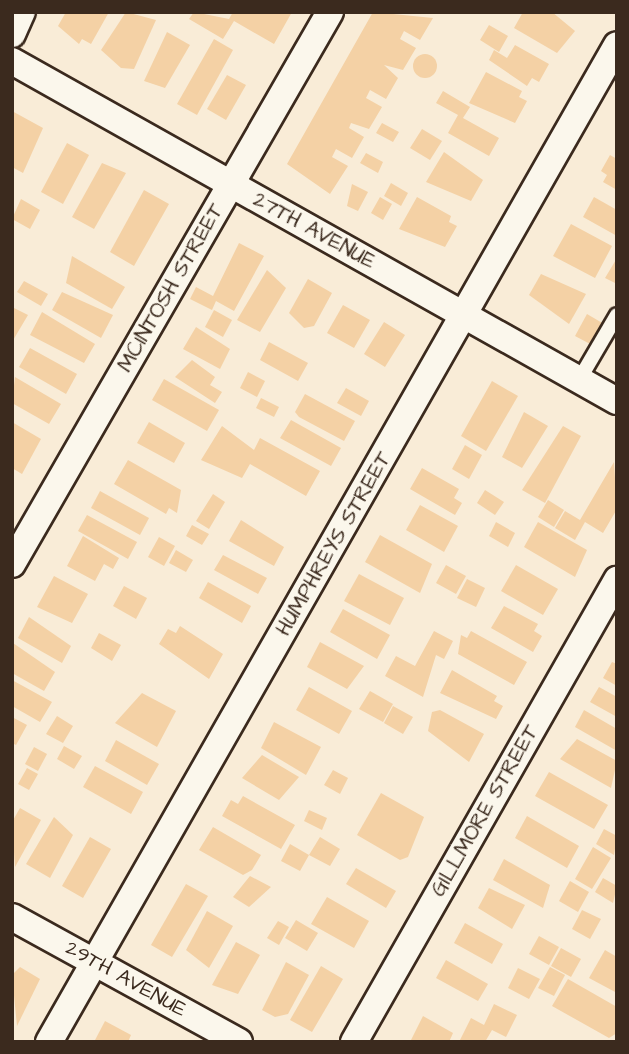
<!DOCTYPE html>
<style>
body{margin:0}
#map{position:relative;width:629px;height:1054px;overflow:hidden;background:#f9ecd7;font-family:"Architects Daughter",sans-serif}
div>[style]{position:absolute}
.building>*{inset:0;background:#f4d1a5}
.round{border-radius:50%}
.roads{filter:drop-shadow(2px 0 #3b2a1e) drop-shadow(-2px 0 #3b2a1e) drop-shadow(0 2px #3b2a1e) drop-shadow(0 -2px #3b2a1e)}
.service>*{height:14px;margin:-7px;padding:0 7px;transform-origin:7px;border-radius:7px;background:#fbf7ec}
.minor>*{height:26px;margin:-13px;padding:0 13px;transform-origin:13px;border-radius:13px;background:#fbf7ec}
span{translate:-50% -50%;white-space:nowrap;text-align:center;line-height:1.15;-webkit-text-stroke:5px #fbf7ec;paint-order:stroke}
.street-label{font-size:21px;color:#3b2a1e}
.frame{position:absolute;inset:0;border:14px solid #3b2a1e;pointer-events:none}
</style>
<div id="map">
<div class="building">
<div style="clip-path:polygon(66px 12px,109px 12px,91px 44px,82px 39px,79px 44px,58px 26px)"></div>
<div style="clip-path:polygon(126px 12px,156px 20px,134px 69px,121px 68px,101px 50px)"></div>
<div style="clip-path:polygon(194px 12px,229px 19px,233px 12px,292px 12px,274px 44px,234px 21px,223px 39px,189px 19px)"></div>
<div style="clip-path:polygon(373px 12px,433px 18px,420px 40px,404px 31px,400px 39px,416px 48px,403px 70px,384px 65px,398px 78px,386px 99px,370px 90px,366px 98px,382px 107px,369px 129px,351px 123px,349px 128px,364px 137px,352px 158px,336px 149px,332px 157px,348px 166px,330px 194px,287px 164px)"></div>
<div style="clip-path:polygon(523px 12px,552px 12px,575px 31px,557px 53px,514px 28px)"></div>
<div style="clip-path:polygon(489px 25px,508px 36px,499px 52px,480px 40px)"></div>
<div style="clip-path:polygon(167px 32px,190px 45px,165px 88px,144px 81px)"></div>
<div style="clip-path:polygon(214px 39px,233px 50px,197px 115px,177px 104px)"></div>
<div style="clip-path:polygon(515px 45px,549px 64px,539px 82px,532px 78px,527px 86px,489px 60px,494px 50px,507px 58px)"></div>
<div class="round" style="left:413px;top:54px;width:24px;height:24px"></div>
<div style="clip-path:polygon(486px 72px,522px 91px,519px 97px,527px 101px,515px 123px,469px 103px)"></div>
<div style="clip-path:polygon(227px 75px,246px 85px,226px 120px,207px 109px)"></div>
<div style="clip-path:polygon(443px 91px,470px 107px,463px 118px,499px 138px,489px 156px,448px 133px,458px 115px,436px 103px)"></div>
<div style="clip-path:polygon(12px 111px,43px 128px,23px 173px,12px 167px)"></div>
<div style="clip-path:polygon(382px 123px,399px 132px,393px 142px,376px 133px)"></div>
<div style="clip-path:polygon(422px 129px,442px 141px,430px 160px,410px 148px)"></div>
<div style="clip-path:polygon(67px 143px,89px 155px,63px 204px,41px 192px)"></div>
<div style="clip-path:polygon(444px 152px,483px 180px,471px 201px,426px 182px)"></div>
<div style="clip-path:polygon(366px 153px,383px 162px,378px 173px,360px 163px)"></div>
<div style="clip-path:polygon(610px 155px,617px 159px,617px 190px,603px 182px,607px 175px,601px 171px)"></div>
<div style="clip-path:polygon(102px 163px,126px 173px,94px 229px,72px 217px)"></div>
<div style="clip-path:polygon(391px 183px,408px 193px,401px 206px,384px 196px)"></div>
<div style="clip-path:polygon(352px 184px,368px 192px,358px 211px,347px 206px)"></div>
<div style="clip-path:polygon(144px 190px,169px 204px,134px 266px,110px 252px)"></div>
<div style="clip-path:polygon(380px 197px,392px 204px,383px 220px,371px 213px)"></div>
<div style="clip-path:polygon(417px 197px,451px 216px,449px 222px,457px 226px,445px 247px,399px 229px)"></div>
<div style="clip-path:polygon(594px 197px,617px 210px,617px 236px,583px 217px)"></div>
<div style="clip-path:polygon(21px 199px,40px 210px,30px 229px,12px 219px)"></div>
<div style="clip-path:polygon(571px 224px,612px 246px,595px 278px,553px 256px)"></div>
<div style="clip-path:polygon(239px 243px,264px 256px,234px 311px,216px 301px,212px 310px,190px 299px,196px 287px,213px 296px)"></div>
<div style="clip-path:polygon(72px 256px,125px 287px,112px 309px,66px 283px)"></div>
<div style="clip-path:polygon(617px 258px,617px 284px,605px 278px)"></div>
<div style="clip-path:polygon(267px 270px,286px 288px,260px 332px,237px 320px)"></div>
<div style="clip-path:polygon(541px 274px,586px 294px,569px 324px,529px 295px)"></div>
<div style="clip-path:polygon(308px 279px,332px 293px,314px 326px,304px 328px,289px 313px)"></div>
<div style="clip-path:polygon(24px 281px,48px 294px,41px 306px,17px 292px)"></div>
<div style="clip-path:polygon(62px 292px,113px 315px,101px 338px,52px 310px)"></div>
<div style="clip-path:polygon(343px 305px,370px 320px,354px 348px,327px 333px)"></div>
<div style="clip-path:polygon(12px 307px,28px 315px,12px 342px)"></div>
<div style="clip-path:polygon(214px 310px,232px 320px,223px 337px,205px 327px)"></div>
<div style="clip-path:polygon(42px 312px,95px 344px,84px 363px,30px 335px)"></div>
<div style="clip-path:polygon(587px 314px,604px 324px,592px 345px,575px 336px)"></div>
<div style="clip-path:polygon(384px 322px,405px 335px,385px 367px,364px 354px)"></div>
<div style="clip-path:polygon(196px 327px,230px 349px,220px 369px,183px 349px)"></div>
<div style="clip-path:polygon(269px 342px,308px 363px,298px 381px,260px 360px)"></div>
<div style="clip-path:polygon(30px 348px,77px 374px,66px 394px,19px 367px)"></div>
<div style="clip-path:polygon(192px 360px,215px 377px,210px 385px,222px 392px,215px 403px,175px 377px)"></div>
<div style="clip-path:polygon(248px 372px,265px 381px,257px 397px,240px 388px)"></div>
<div style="clip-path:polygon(15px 377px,61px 404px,49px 424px,12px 403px)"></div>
<div style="clip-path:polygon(164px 379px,219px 410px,207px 431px,152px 400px)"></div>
<div style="clip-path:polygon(492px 381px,518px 396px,486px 451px,461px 436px)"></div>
<div style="clip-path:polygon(346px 388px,369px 401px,361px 416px,337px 403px)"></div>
<div style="clip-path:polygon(305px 394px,355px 421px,344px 441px,299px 417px,295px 412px)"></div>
<div style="clip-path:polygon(261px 398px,279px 407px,274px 417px,256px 408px)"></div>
<div style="clip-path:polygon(524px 412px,548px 426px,522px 468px,502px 457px)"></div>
<div style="clip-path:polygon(291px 420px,341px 448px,331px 466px,280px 438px)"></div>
<div style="clip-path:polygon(12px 422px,41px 439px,22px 474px,12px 468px)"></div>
<div style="clip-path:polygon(149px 422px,185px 443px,174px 463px,137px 443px)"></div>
<div style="clip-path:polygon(222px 426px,254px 450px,260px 438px,320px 471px,306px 496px,250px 464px,242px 478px,201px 460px)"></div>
<div style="clip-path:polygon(563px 426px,581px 436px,545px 503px,522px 490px)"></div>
<div style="clip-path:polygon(465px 445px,482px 455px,469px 479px,452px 469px)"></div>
<div style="clip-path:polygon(128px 460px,181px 490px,177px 513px,169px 508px,166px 514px,114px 484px)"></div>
<div style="clip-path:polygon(614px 462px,617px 509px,603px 533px,585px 522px,575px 540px,555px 528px,565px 511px,580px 520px)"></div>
<div style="clip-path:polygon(422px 468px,459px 489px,454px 498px,462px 503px,455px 515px,410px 489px)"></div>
<div style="clip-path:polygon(485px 490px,504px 502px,495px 515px,477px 503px)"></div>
<div style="clip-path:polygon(100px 491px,149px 518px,140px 535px,91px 508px)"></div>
<div style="clip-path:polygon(213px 494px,225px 502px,209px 529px,196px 521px)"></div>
<div style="clip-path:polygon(548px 500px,564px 510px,554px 527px,538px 517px)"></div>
<div style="clip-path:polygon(420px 505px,458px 526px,444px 552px,406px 530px)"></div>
<div style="clip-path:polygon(87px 515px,137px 542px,128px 559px,78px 531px)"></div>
<div style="clip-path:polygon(241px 520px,284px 547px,274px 566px,229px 541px)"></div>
<div style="clip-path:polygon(496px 522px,515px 533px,508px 547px,489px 536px)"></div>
<div style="clip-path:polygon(538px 522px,587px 550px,575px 577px,524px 547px)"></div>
<div style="clip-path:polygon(192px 525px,209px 534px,202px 545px,186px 536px)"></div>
<div style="clip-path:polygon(380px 535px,432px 564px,420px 593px,365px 562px)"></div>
<div style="clip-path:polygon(83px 536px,119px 558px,113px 569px,104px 564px,95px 581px,67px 566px)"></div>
<div style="clip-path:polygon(159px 537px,175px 546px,164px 566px,148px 557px)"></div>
<div style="clip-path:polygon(176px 550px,193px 560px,186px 572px,169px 563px)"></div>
<div style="clip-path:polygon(223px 555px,267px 578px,258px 594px,214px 570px)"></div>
<div style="clip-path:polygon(446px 565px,466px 576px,456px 594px,436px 583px)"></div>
<div style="clip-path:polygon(516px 565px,558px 589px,543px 615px,501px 591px)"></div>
<div style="clip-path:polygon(359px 574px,404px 598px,390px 625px,344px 601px)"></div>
<div style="clip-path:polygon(54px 576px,88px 594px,72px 623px,37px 607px)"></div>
<div style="clip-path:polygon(467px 579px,485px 588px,476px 607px,457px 598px)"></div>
<div style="clip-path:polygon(208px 582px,251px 606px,242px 623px,199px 598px)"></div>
<div style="clip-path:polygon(124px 586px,147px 598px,136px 619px,113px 606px)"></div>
<div style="clip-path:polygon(504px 606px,538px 624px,534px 631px,542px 636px,533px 652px,491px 628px)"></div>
<div style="clip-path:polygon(343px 609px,390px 635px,377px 659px,330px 632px)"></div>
<div style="clip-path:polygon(29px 617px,71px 646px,62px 663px,18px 638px)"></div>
<div style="clip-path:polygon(180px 626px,223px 654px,209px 679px,159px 644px,168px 629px,176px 633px)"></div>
<div style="clip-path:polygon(434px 631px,453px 641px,444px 659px,436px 655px,423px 697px,385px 676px,396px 656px,415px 666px)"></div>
<div style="clip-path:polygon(471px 631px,527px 662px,514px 685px,458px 654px,461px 635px,467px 638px)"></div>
<div style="clip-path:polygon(99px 633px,121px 645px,112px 661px,91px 648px)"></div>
<div style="clip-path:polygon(320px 642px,364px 666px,347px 689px,307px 667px)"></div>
<div style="clip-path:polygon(13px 643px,55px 672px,44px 691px,12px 673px)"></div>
<div style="clip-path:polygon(612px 662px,617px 664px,617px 686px,603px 678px)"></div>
<div style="clip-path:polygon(452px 670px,497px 696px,494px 701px,503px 706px,496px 719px,440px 693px)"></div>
<div style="clip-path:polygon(12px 680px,52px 702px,40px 722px,12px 706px)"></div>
<div style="clip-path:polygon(309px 687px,352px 711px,339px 734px,296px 710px)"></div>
<div style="clip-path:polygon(599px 687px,617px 697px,617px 717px,590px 702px)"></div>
<div style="clip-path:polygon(370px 691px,393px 704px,383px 722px,359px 709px)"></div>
<div style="clip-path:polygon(142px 693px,176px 711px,157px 747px,115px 723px)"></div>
<div style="clip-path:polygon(393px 706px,413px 717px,403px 734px,384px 723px)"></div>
<div style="clip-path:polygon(440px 710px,484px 734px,469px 762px,428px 731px,432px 712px)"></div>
<div style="clip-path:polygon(584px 710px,617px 729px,617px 751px,575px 727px)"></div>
<div style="clip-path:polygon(57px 716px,73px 726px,63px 743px,46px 734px)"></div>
<div style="clip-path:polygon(12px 717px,27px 725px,16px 745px,12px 743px)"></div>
<div style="clip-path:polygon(274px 722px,321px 747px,306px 775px,261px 748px)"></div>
<div style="clip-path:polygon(577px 739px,617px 761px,611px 788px,560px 759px)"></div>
<div style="clip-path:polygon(116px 740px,159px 764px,147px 785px,105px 761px)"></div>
<div style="clip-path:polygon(64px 746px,82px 756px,74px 769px,57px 759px)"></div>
<div style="clip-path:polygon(34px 747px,47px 754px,38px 771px,25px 764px)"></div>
<div style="clip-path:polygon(262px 755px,299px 777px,279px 800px,242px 778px)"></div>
<div style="clip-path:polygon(95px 766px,143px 792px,131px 814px,83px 787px)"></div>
<div style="clip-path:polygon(27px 768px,38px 774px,29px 790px,18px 784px)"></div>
<div style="clip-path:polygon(333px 770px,348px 778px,340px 794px,324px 785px)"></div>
<div style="clip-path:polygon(549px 772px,608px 805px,594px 829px,535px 796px)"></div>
<div style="clip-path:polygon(381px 793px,424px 817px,408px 857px,400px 860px,357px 835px)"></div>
<div style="clip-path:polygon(243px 796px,295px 825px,281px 849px,222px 816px,231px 800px,238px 804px)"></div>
<div style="clip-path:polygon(20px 808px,41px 820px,15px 867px,12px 822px)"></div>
<div style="clip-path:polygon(309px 810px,327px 818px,322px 830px,304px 821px)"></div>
<div style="clip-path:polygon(527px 816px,579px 846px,567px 868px,515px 838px)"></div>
<div style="clip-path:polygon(54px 817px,73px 835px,50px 878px,26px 864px)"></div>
<div style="clip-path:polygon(213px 827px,261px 855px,252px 870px,243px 875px,199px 850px)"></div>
<div style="clip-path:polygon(604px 829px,617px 836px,614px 855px,596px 844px)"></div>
<div style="clip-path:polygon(90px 837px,111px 849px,83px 898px,62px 886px)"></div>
<div style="clip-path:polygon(320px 837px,340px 849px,330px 866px,309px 855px)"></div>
<div style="clip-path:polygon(290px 844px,309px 855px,300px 871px,281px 861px)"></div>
<div style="clip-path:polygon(593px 847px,611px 858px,592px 889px,575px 879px)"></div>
<div style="clip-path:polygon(504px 859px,550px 885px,543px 908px,493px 880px)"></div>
<div style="clip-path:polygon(356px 868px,396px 891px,386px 908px,346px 884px)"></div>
<div style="clip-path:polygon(250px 876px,271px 887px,249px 907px,233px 897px)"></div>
<div style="clip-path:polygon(603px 878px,617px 886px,613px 903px,595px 892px)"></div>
<div style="clip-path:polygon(570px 881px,589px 892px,578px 912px,559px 901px)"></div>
<div style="clip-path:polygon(186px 884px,208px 896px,172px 957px,151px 945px)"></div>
<div style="clip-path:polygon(489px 888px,525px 905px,512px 929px,478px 908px)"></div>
<div style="clip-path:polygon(327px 897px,369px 921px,354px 948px,311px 924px)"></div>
<div style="clip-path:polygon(582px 910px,601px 919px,590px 939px,572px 929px)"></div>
<div style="clip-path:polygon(207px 911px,233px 926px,209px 968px,186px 950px)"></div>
<div style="clip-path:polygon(296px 920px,318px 933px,307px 951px,285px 938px)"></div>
<div style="clip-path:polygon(278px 921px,289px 927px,279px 945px,267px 938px)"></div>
<div style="clip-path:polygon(465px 923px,503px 944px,492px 964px,454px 943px)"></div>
<div style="clip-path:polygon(539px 936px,559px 947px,549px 965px,529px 954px)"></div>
<div style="clip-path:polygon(236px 942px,260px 955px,238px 994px,212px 985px)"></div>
<div style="clip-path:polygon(561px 948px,581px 959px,571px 977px,551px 966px)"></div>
<div style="clip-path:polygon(605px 950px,617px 957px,617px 993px,589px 978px)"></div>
<div style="clip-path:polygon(446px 960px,488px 984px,478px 1001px,436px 978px)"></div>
<div style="clip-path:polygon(286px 962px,309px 975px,288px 1014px,275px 1017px,262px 1010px)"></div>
<div style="clip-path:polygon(321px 966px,343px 979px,312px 1032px,290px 1020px)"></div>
<div style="clip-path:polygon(20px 967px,40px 979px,17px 1026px,12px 975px)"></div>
<div style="clip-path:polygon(550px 967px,565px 975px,554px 996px,538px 988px)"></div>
<div style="clip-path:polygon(518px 968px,540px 979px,529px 999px,508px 988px)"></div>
<div style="clip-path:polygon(568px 979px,617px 1007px,617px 1033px,609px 1038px,552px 1006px)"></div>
<div style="clip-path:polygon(494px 1004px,517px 1015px,506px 1037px,492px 1030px,485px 1042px,459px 1042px,471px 1018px,484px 1025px)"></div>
<div style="clip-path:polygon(423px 1016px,453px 1033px,449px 1042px,410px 1042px)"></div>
<div style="clip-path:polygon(105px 1021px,131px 1035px,128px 1042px,94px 1042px)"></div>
</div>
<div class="roads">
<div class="service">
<div style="left:579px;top:380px;width:75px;rotate:-59.7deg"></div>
</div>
<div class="minor">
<div style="left:12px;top:34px;width:24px;rotate:-66deg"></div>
<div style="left:12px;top:61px;width:694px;rotate:29.34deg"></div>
<div style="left:12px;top:564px;width:637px;rotate:-60.05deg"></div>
<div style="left:12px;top:917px;width:259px;rotate:28.8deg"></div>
<div style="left:49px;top:1042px;width:1147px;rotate:-60.33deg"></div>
<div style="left:354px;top:1042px;width:532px;rotate:-60.35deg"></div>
</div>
</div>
<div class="street-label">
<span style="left:314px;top:231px;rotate:29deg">27TH AVENUE</span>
<span style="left:171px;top:288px;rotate:-60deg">MCINTOSH STREET</span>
<span style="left:334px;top:544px;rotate:-60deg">HUMPHREYS STREET</span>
<span style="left:485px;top:811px;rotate:-60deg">GILLMORE STREET</span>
<span style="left:126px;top:979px;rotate:29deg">29TH AVENUE</span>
</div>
<div class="frame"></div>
</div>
